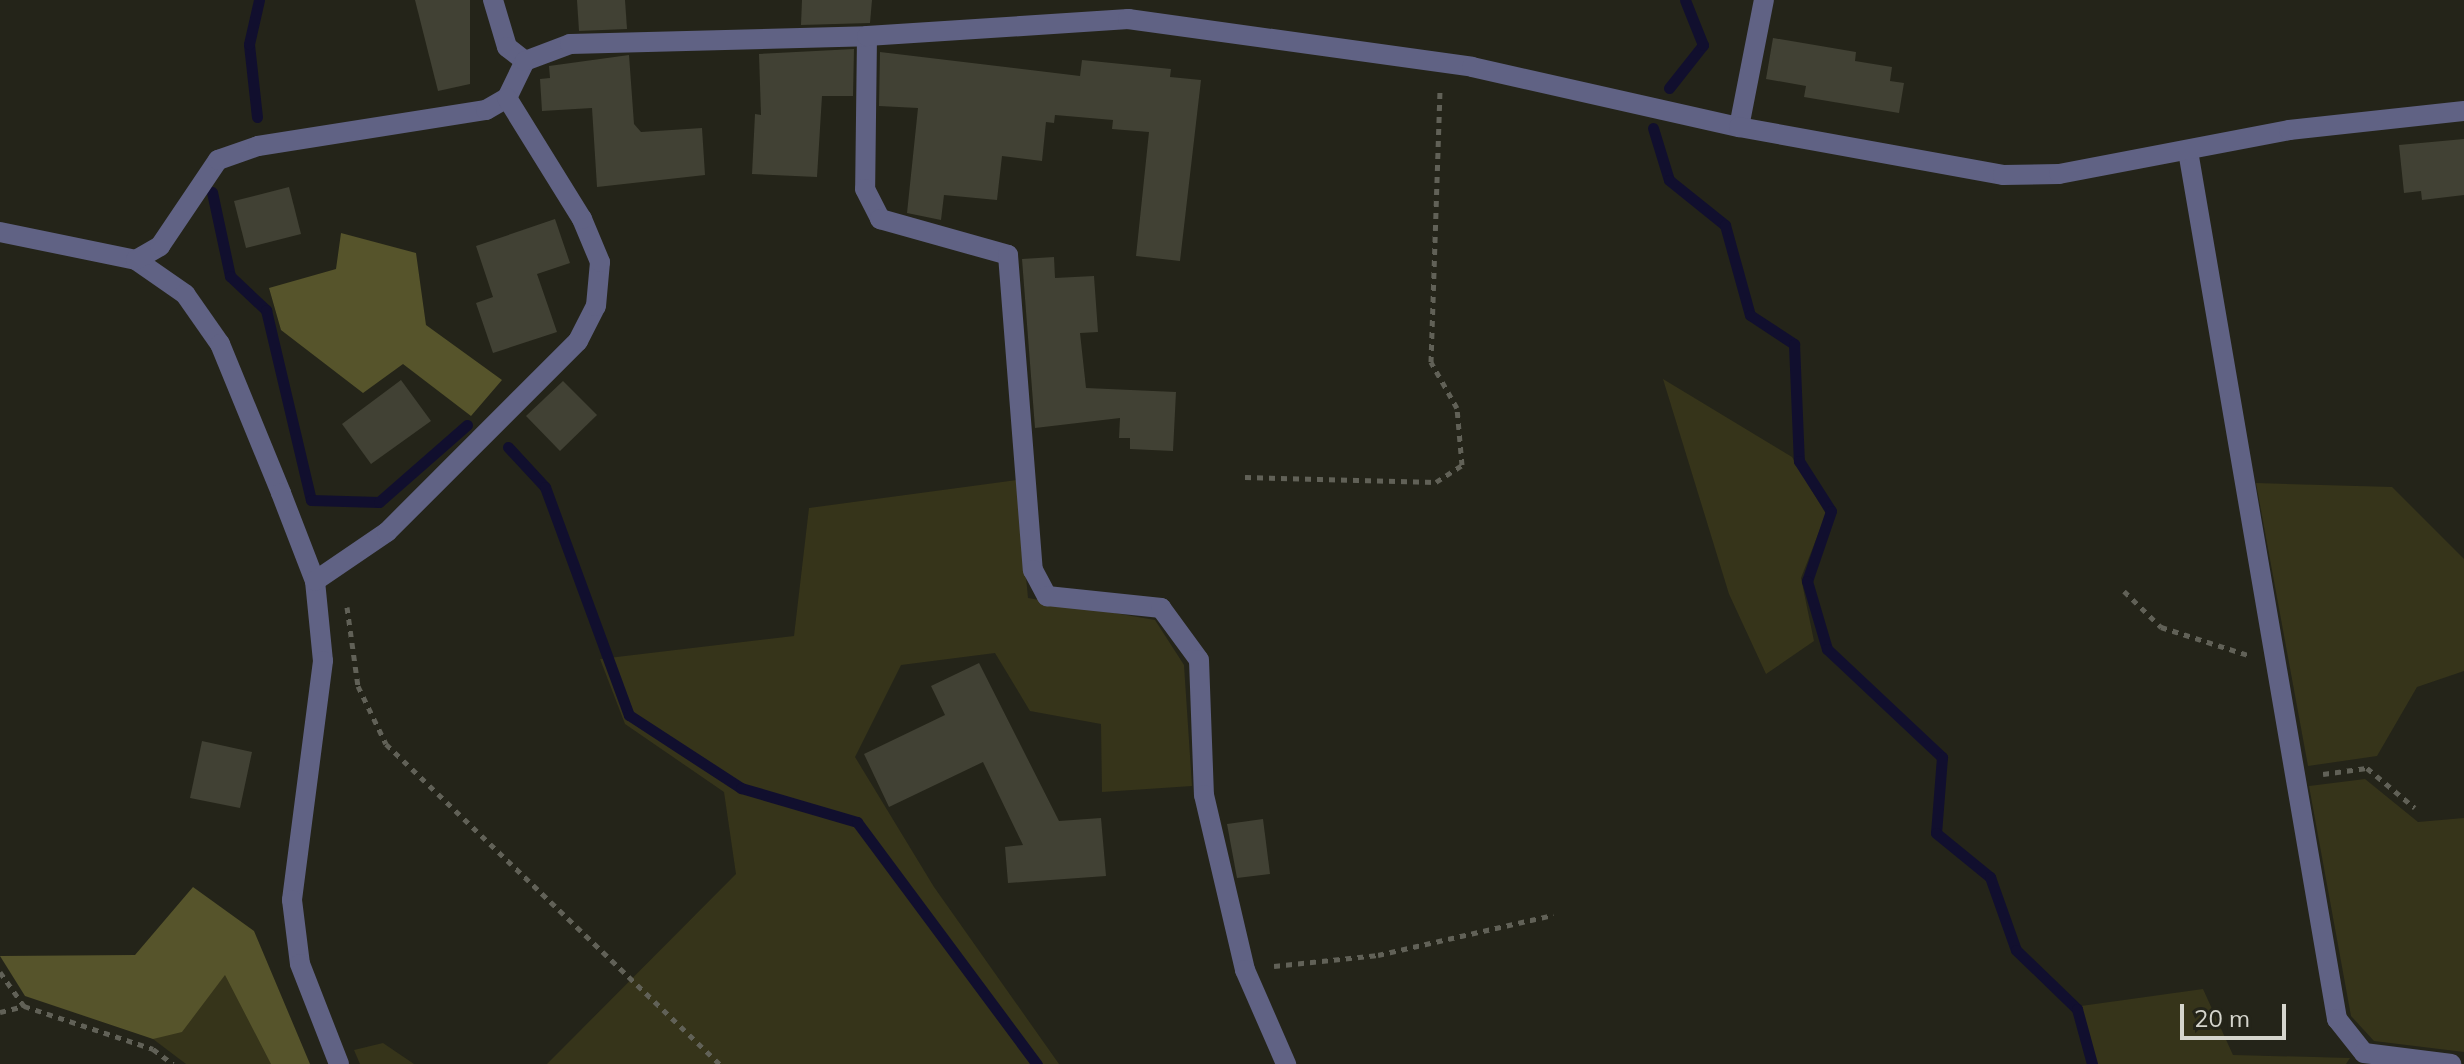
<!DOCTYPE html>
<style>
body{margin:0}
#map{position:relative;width:2464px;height:1064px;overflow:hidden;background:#242419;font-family:Mulish,sans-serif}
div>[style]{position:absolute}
.green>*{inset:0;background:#36341a}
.forest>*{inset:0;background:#56542b}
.stream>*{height:11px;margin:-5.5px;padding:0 5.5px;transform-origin:5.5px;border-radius:5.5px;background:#110f2e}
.building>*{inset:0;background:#414134}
.path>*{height:5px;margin-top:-2.5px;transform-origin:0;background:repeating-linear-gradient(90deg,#616157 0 6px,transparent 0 12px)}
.minor>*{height:20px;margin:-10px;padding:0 10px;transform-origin:10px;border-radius:10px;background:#606284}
span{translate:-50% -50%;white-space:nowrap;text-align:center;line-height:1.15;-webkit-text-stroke:6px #242419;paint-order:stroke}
.scale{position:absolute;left:2180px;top:1004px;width:106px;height:36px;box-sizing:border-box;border:4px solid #d5d5cd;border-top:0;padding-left:10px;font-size:24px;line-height:28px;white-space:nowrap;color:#d5d5cd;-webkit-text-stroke:6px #242419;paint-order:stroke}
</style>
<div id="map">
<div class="green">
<div style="clip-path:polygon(1663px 379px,1792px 457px,1826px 514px,1801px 578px,1814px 641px,1766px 674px,1729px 594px)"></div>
<div style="clip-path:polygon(1017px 480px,1028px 598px,1155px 620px,1184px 665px,1192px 786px,1102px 792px,1101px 724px,1030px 711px,995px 653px,901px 665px,855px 757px,934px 887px,1059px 1064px,547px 1064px,736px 874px,724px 792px,625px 724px,600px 659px,794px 636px,809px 508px)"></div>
<div style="clip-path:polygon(2256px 483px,2392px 487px,2464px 559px,2464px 671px,2417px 687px,2377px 756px,2308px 766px)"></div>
<div style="clip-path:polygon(2365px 779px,2418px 822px,2464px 818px,2464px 1052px,2374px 1041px,2351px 1016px,2309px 786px)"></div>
<div style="clip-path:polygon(230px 941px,309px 1064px,186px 1064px,153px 1039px)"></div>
<div style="clip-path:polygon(2203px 989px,2233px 1055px,2350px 1058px,2346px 1064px,2096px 1064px,2081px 1006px)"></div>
<div style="clip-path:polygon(383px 1043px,414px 1064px,360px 1064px,354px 1050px)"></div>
</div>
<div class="forest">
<div style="clip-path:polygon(341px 233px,416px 253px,426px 325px,502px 380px,471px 416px,403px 364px,363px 393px,281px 330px,269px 288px,336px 269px)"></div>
<div style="clip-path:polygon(193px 887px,254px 931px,310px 1064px,271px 1064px,225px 975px,182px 1032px,153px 1039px,25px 996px,0 956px,135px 955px)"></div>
</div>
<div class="stream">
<div style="left:1669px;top:88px;width:55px;rotate:-51.7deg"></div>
<div style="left:1703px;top:45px;width:48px;rotate:-111.8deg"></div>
<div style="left:257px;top:117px;width:73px;rotate:-96.3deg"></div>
<div style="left:249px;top:44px;width:45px;rotate:-77.2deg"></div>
<div style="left:1653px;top:128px;width:54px;rotate:72.9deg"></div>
<div style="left:1669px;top:180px;width:72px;rotate:38.8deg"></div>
<div style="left:1725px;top:225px;width:93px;rotate:74.5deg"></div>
<div style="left:1750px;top:315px;width:53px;rotate:33.4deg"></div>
<div style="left:1794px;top:344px;width:117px;rotate:87.6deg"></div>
<div style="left:1799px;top:461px;width:59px;rotate:57.4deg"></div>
<div style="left:1831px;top:511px;width:74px;rotate:108.9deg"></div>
<div style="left:1807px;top:581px;width:71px;rotate:73.6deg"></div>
<div style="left:1827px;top:649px;width:158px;rotate:43.2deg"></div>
<div style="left:1942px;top:757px;width:76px;rotate:94.5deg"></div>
<div style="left:1936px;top:833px;width:70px;rotate:39.2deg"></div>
<div style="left:1990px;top:877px;width:77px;rotate:70.4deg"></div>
<div style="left:2016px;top:950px;width:85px;rotate:44deg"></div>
<div style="left:2077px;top:1009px;width:57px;rotate:74.7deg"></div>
<div style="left:212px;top:192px;width:86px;rotate:77.9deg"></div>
<div style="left:230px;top:276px;width:50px;rotate:43.4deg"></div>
<div style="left:266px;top:310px;width:195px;rotate:76.7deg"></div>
<div style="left:311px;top:500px;width:68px;rotate:1.7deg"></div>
<div style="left:379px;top:502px;width:117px;rotate:-41.2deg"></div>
<div style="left:508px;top:447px;width:54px;rotate:47.2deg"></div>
<div style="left:545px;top:487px;width:243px;rotate:69.8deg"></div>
<div style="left:629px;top:715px;width:134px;rotate:33.1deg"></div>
<div style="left:741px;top:788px;width:121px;rotate:16.3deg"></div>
<div style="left:857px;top:822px;width:302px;rotate:53.4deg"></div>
</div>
<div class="building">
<div style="clip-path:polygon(415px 0,470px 0,470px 84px,438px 91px)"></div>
<div style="clip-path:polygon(577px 0,625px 0,627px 29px,579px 31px)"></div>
<div style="clip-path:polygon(802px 0,872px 0,870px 23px,801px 25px)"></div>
<div style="clip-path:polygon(1773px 38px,1856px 52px,1855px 61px,1892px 67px,1890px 81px,1904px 83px,1899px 113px,1804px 97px,1806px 86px,1766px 79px)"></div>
<div style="clip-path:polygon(854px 49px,853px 96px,822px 96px,817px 177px,752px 174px,755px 114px,761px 115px,759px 54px)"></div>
<div style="clip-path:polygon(880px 52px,1080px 76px,1082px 60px,1171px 69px,1170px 77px,1201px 80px,1180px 261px,1136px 256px,1149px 132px,1112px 129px,1113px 120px,1055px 115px,1054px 123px,1046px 122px,1042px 161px,1002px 156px,997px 200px,944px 195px,941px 220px,907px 213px,918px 108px,879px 106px)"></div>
<div style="clip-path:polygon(629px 55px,634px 124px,641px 132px,702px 128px,705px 175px,597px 187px,592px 108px,542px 111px,540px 79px,550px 78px,549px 66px)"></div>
<div style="clip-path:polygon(2464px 139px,2464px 195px,2422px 200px,2421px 191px,2404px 193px,2399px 145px)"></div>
<div style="clip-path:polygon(289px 187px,301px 234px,246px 248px,234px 201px)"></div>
<div style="clip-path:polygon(555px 219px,570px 263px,537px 274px,557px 332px,493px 353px,476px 303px,493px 297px,476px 246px)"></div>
<div style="clip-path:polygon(1054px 257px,1055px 278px,1094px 276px,1098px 332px,1080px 333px,1086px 388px,1176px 392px,1173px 451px,1130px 449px,1130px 438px,1119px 438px,1120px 418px,1035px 428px,1022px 259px)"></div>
<div style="clip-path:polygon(401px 380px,431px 421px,371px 464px,342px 424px)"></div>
<div style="clip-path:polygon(563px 381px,597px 415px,560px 451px,526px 416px)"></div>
<div style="clip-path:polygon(979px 663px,1059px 821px,1101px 818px,1106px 876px,1008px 883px,1005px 847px,1023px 845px,983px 762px,889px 807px,864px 754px,945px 715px,931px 686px)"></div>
<div style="clip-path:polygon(202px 741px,252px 752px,240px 808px,190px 798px)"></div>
<div style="clip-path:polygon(1263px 819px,1270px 874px,1237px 878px,1227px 824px)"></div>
</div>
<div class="path">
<div style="left:1245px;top:477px;width:191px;rotate:1.5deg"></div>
<div style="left:1436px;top:482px;width:31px;rotate:-33deg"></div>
<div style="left:1462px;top:465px;width:57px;rotate:-95deg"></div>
<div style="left:1457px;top:408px;width:53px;rotate:-119.5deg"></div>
<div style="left:1431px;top:362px;width:275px;rotate:-88.1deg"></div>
<div style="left:2124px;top:591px;width:52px;rotate:44.2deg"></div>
<div style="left:2161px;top:627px;width:91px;rotate:17.8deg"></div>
<div style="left:347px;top:607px;width:80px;rotate:82.1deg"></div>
<div style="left:358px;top:686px;width:64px;rotate:64.2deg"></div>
<div style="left:386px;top:744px;width:463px;rotate:43.8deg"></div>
<div style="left:2323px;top:774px;width:44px;rotate:-7.8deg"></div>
<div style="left:2367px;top:768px;width:62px;rotate:39.8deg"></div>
<div style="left:1274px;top:966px;width:105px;rotate:-6deg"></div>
<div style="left:1378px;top:955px;width:180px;rotate:-12.9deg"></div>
<div style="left:0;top:972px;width:42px;rotate:54.8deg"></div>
<div style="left:24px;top:1006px;width:136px;rotate:18.4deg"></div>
<div style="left:153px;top:1049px;width:25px;rotate:37deg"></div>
<div style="left:0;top:1012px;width:25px;rotate:-14deg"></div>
</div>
<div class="minor">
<div style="left:493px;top:0;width:49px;rotate:73.4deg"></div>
<div style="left:507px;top:47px;width:23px;rotate:38deg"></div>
<div style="left:867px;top:36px;width:153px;rotate:90.7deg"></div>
<div style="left:865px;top:189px;width:34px;rotate:63deg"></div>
<div style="left:880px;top:219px;width:133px;rotate:15.7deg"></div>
<div style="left:1008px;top:255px;width:316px;rotate:85.5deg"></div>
<div style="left:1033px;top:570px;width:30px;rotate:62deg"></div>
<div style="left:1047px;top:596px;width:115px;rotate:6deg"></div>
<div style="left:1161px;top:608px;width:64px;rotate:53.8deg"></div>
<div style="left:1199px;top:660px;width:135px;rotate:87.9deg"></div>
<div style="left:1204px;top:795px;width:180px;rotate:76.8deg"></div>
<div style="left:1245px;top:970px;width:103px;rotate:66.4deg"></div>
<div style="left:1739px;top:127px;width:129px;rotate:-78.9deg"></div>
<div style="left:2188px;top:151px;width:881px;rotate:80.26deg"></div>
<div style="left:2337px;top:1019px;width:43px;rotate:51.5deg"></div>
<div style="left:2364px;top:1053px;width:88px;rotate:7.2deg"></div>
<div style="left:0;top:232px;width:139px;rotate:11.6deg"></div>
<div style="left:136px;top:260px;width:60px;rotate:34.8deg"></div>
<div style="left:185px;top:294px;width:61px;rotate:55deg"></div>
<div style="left:220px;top:344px;width:161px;rotate:67.7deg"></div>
<div style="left:281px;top:493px;width:94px;rotate:68.9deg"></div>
<div style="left:315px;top:581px;width:80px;rotate:84.3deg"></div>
<div style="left:323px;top:661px;width:241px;rotate:97.4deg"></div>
<div style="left:292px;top:900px;width:64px;rotate:82.9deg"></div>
<div style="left:300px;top:964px;width:107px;rotate:68.7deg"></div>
<div style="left:136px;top:260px;width:28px;rotate:-30deg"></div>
<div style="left:160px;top:246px;width:104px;rotate:-56deg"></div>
<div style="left:218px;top:160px;width:42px;rotate:-19.3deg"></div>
<div style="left:258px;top:146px;width:231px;rotate:-9deg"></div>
<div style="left:486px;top:110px;width:24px;rotate:-30deg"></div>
<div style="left:507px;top:98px;width:41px;rotate:-64.1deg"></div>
<div style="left:525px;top:61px;width:48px;rotate:-20.7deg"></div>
<div style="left:570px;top:44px;width:297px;rotate:-1.5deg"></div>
<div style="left:867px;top:36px;width:262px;rotate:-3.7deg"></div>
<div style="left:1128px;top:19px;width:347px;rotate:7.9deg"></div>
<div style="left:1472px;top:67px;width:274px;rotate:12.7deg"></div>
<div style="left:1739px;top:127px;width:268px;rotate:10.3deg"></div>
<div style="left:2003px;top:175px;width:56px;rotate:-1deg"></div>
<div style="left:2059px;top:174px;width:234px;rotate:-10.8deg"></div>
<div style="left:2289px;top:130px;width:176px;rotate:-6.2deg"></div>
<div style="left:315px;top:581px;width:87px;rotate:-34.2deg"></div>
<div style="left:387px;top:532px;width:270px;rotate:-45deg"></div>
<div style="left:578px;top:341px;width:39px;rotate:-63deg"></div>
<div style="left:596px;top:306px;width:44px;rotate:-84.8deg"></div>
<div style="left:600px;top:262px;width:47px;rotate:-112.7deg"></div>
<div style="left:582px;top:219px;width:142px;rotate:-121.8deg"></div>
</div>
<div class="scale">20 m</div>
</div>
